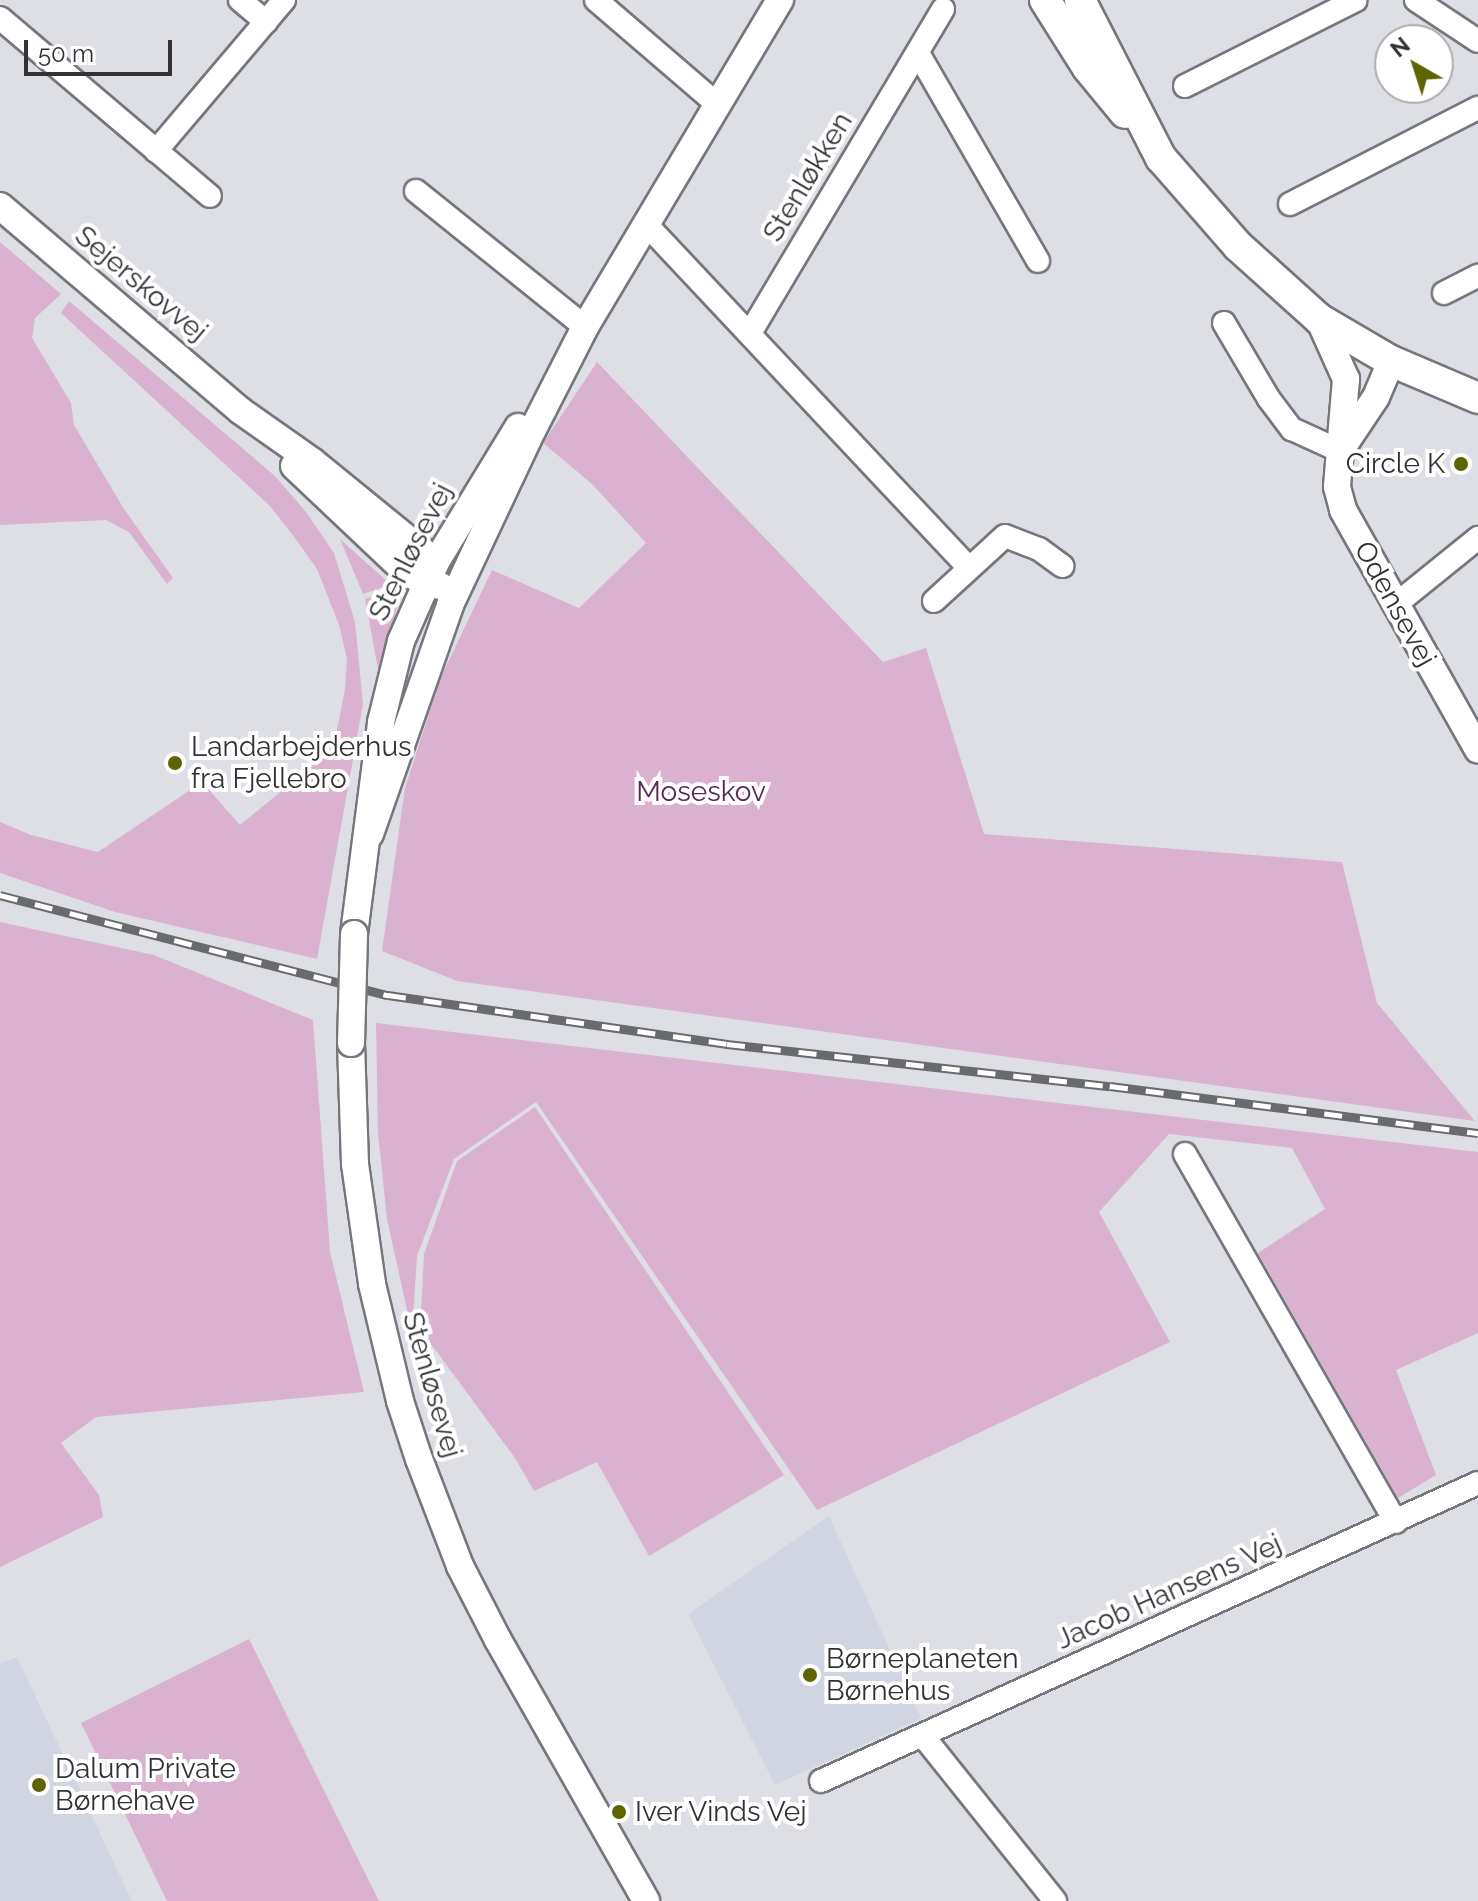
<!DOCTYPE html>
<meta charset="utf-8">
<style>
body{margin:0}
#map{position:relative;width:1478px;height:1901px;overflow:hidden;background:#dddfe5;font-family:Raleway,sans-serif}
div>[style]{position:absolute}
.built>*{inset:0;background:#d1d5e2}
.green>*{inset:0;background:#dbb1d0}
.roads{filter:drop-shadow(2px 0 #75777c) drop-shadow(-2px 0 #75777c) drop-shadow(0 2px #75777c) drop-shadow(0 -2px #75777c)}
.minor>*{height:22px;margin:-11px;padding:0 11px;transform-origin:11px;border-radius:11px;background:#fff}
.tertiary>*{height:26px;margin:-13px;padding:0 13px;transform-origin:13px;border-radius:13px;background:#fff}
.secondary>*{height:30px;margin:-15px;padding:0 15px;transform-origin:15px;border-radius:15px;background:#fff}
.rail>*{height:9px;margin-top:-4.5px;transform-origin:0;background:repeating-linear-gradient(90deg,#fff 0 18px,#696a6e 0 36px);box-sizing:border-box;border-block:2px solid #696a6e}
.bridges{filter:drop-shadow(2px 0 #75777c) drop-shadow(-2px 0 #75777c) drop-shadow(0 2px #75777c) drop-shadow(0 -2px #75777c)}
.tertiary-bridge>*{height:26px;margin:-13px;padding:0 13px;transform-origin:13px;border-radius:13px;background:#fff}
.dots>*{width:22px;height:22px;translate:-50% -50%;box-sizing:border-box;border:4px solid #fff;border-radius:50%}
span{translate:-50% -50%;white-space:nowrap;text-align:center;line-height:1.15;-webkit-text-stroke:8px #fff;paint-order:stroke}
.street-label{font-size:28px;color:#323235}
.poi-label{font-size:28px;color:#323235}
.right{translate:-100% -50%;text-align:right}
.left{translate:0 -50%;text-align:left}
.park-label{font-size:28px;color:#5c2752}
.north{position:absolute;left:1374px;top:24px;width:80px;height:80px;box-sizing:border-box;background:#fff;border:2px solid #adadae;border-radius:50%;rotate:321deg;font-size:22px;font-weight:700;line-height:32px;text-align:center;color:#323235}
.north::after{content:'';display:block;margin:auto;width:28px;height:36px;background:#5d6400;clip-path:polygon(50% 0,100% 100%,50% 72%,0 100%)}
.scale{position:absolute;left:24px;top:40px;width:148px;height:36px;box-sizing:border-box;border:4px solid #323235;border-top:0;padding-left:10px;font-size:24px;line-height:28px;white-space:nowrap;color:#323235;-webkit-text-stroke:6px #fff;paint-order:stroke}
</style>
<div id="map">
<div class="built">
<div style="clip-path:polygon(829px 1516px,921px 1718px,775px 1785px,688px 1614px)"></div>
<div style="clip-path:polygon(17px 1657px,121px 1878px,132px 1901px,0 1901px,0 1664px)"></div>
</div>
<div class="green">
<div style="clip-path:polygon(0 242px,61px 294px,35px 318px,32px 338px,71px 403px,74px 425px,124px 509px,173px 578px,167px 584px,129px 532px,106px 520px,0 525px)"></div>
<div style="clip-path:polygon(69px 301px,275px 476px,306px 512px,334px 553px,355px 622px,363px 704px,317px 959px,115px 912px,0 873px,0 822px,31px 835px,98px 852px,202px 782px,240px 825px,321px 759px,334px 745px,345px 689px,347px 659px,339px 625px,317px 569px,292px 534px,270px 506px,61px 313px)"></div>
<div style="clip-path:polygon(597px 362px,883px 662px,926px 648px,984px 834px,1342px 862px,1377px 1003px,1475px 1121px,457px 981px,382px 951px,405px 788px,441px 677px,492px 570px,579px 608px,646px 543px,592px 484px,543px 443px)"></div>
<div style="clip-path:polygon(340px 539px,388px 582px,392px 584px,363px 594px)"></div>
<div style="clip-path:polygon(394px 588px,398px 604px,379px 674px,365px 599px)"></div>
<div style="clip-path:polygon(0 922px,154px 955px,313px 1020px,330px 1252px,364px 1392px,96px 1417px,61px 1443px,99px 1495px,103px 1517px,0 1567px)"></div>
<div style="clip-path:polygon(376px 1023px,1478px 1152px,1478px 1333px,1396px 1370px,1436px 1475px,1398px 1498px,1258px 1253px,1325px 1209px,1292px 1148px,1169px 1134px,1099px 1212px,1170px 1342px,817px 1510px,536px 1102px,454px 1159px,417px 1256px,412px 1333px,387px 1219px,378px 1133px)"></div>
<div style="clip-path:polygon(535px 1107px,784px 1475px,649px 1556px,597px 1462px,534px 1491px,515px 1458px,420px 1329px,424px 1254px,457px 1161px)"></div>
<div style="clip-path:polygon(249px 1639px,379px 1901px,167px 1901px,81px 1723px)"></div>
</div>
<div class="roads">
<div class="minor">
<div style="left:240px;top:0;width:34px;rotate:40deg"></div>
<div style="left:596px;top:0;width:160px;rotate:40.7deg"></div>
<div style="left:1416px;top:0;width:74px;rotate:33.5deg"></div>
<div style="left:0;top:18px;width:275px;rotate:40.3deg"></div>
<div style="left:918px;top:53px;width:240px;rotate:60deg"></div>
<div style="left:1185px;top:86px;width:191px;rotate:-26.7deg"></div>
<div style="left:156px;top:151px;width:198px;rotate:-49.7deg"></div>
<div style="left:416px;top:191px;width:217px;rotate:38.8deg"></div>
<div style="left:1290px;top:204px;width:211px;rotate:-27.1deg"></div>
<div style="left:645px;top:223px;width:473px;rotate:46.8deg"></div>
<div style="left:1444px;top:293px;width:38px;rotate:-27deg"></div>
<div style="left:1224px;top:323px;width:88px;rotate:59.4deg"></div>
<div style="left:1269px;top:399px;width:38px;rotate:53deg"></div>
<div style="left:1292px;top:429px;width:53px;rotate:24.6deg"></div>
<div style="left:750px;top:333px;width:377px;rotate:-59.2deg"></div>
<div style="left:934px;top:601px;width:96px;rotate:-42.5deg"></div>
<div style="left:1005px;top:536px;width:36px;rotate:21deg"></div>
<div style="left:1039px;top:549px;width:29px;rotate:36deg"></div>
<div style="left:1395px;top:605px;width:107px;rotate:-38.9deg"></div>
<div style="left:1185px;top:1154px;width:424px;rotate:60.2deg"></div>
<div style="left:923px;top:1736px;width:211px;rotate:51.3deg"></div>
<div style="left:821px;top:1781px;width:721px;rotate:-24.4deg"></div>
</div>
<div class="tertiary">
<div style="left:0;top:206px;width:316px;rotate:40.4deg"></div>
<div style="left:241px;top:411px;width:87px;rotate:35.2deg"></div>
<div style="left:312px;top:461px;width:160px;rotate:39.2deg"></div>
<div style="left:1319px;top:319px;width:66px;rotate:65.8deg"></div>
<div style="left:1346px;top:379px;width:108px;rotate:94.8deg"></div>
<div style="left:1337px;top:487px;width:24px;rotate:75deg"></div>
<div style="left:1343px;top:510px;width:275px;rotate:60.6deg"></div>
<div style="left:1342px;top:448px;width:61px;rotate:-56.3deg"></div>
<div style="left:1376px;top:397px;width:39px;rotate:-67deg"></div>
<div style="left:294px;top:466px;width:151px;rotate:43.4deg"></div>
<div style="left:404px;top:570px;width:25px;rotate:32deg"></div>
<div style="left:425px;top:583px;width:16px;rotate:11deg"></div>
<div style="left:370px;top:834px;width:243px;rotate:-70.7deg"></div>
<div style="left:450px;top:605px;width:183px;rotate:-64.8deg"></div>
<div style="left:528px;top:439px;width:126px;rotate:-63deg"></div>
<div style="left:585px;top:327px;width:381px;rotate:-59.2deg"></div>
<div style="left:354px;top:934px;width:214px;rotate:-82.7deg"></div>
<div style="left:381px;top:722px;width:83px;rotate:-76.1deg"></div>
<div style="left:401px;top:641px;width:86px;rotate:-66.1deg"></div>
<div style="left:436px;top:562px;width:158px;rotate:-58.7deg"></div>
<div style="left:351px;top:1043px;width:121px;rotate:88.1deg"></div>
<div style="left:355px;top:1164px;width:121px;rotate:81.9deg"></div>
<div style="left:372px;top:1284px;width:120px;rotate:76.5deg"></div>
<div style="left:400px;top:1401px;width:61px;rotate:71.9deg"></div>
<div style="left:419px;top:1459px;width:115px;rotate:69deg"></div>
<div style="left:460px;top:1566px;width:83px;rotate:62.8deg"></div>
<div style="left:498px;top:1640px;width:300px;rotate:60.4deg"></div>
</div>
<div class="secondary">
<div style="left:1045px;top:0;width:80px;rotate:57.7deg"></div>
<div style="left:1088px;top:68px;width:58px;rotate:50.6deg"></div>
<div style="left:1080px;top:0;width:178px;rotate:62.9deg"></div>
<div style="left:1161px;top:158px;width:117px;rotate:48.8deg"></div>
<div style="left:1238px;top:246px;width:109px;rotate:42deg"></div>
<div style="left:1319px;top:319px;width:83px;rotate:30.3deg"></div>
<div style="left:1391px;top:361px;width:95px;rotate:23deg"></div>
</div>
</div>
<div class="rail">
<div style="left:0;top:895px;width:401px;rotate:14.5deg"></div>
<div style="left:388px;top:995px;width:343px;rotate:8.2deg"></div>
<div style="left:727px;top:1044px;width:385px;rotate:6.3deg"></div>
<div style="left:1110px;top:1086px;width:371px;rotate:7.3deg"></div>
</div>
<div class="bridges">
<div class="tertiary-bridge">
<div style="left:351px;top:1043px;width:109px;rotate:-88.4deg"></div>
</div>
</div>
<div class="dots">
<div style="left:1461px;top:464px;background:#5d6400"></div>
<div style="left:175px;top:763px;background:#5d6400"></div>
<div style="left:810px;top:1675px;background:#5d6400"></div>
<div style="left:39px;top:1785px;background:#5d6400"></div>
<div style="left:619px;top:1812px;background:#5d6400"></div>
</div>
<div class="street-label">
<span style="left:808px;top:177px;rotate:-59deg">Stenløkken</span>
<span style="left:141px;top:284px;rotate:40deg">Sejerskovvej</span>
<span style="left:411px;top:552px;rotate:-63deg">Stenløsevej</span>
<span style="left:1395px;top:604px;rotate:61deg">Odensevej</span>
<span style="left:432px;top:1385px;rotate:74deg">Stenløsevej</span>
<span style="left:1169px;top:1592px;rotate:-24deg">Jacob Hansens Vej</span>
</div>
<div class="poi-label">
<span class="right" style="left:1445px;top:464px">Circle K</span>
<span class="left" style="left:191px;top:763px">Landarbejderhus<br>fra Fjellebro</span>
<span class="left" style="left:826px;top:1675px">Børneplaneten<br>Børnehus</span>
<span class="left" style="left:55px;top:1785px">Dalum Private<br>Børnehave</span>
<span class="left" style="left:635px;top:1812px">Iver Vinds Vej</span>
</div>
<div class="park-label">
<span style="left:701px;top:792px">Moseskov</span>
</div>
<div class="north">N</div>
<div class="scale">50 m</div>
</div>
